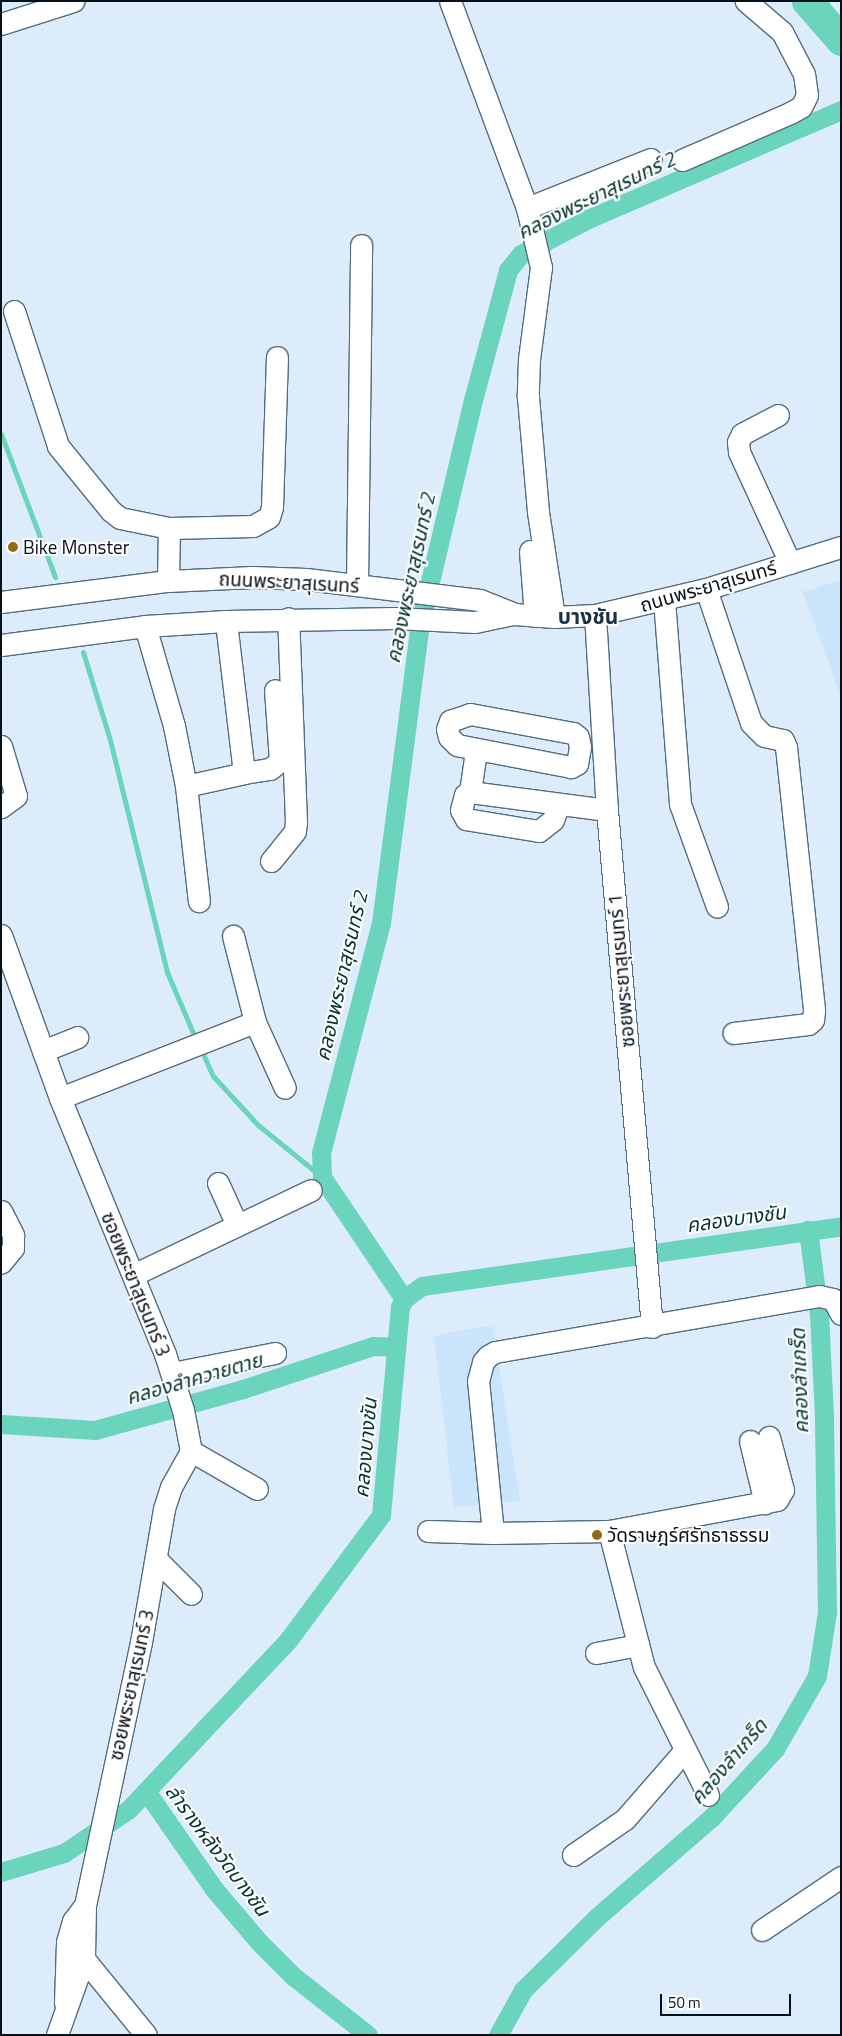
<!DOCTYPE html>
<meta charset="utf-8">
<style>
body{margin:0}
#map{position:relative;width:842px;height:2036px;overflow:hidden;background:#dcecfb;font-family:"Titillium Web","Noto Sans Thai",sans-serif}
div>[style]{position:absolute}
.built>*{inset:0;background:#cae4fc}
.stream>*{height:5px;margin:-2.5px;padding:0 2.5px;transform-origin:2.5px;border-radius:2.5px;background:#6ad4bc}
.canal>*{height:19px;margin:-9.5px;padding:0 9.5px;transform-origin:9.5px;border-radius:9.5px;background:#6ad4bc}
.river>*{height:31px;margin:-15.5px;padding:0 15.5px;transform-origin:15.5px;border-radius:15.5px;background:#6ad4bc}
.roads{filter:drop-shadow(1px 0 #546c80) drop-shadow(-1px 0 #546c80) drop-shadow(0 1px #546c80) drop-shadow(0 -1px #546c80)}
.minor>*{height:21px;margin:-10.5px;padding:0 10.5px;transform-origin:10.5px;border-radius:10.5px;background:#fff}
.dots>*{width:14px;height:14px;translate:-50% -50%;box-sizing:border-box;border:2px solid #fff;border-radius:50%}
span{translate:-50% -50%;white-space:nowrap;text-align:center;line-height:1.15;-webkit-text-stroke:4px #fff;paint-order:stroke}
.poi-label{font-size:19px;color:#071018}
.left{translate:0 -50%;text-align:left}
.street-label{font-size:19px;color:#071018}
.water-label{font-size:20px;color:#00332a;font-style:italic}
.quarter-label{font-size:21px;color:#1c3144;font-weight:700}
.frame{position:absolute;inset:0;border:2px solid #071018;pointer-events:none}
.scale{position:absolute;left:660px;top:1994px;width:131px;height:22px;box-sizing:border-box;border:2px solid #071018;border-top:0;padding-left:6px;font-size:15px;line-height:18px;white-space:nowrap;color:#071018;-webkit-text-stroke:4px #fff;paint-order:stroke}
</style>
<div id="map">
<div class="built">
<div style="clip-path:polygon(841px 580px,841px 697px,803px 592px)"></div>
<div style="clip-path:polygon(479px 1327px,493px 1327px,520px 1501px,454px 1508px,434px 1336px)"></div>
</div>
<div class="stream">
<div style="left:1px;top:434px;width:153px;rotate:69.3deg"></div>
<div style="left:83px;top:652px;width:92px;rotate:72.9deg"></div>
<div style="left:110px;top:740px;width:239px;rotate:76.2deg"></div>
<div style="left:167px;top:972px;width:74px;rotate:66.9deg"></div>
<div style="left:200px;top:1047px;width:32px;rotate:66deg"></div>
<div style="left:213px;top:1076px;width:67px;rotate:47.4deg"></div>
<div style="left:258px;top:1125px;width:82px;rotate:39.1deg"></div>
</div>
<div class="canal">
<div style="left:404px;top:1299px;width:147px;rotate:-123.9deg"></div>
<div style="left:322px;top:1177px;width:24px;rotate:-92deg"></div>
<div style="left:321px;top:1153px;width:238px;rotate:-75.4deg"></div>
<div style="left:381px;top:923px;width:302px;rotate:-82.6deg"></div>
<div style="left:420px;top:624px;width:230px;rotate:-76.7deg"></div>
<div style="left:473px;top:400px;width:135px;rotate:-74.9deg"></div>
<div style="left:508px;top:270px;width:21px;rotate:-51deg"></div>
<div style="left:521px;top:254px;width:76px;rotate:-27.6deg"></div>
<div style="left:588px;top:219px;width:275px;rotate:-23.3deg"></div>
<div style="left:1px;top:1424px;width:94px;rotate:3.7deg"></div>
<div style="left:95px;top:1430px;width:154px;rotate:-15.5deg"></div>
<div style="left:243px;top:1389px;width:137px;rotate:-18.3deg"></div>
<div style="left:373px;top:1346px;width:23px;rotate:2deg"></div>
<div style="left:146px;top:1791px;width:119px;rotate:55.2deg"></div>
<div style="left:214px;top:1889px;width:71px;rotate:49.6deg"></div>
<div style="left:260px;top:1943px;width:47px;rotate:45deg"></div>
<div style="left:293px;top:1976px;width:95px;rotate:38.2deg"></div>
<div style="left:1px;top:1872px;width:66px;rotate:-16.8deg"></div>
<div style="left:64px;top:1853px;width:78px;rotate:-34.1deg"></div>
<div style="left:129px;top:1809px;width:233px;rotate:-46.7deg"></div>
<div style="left:289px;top:1639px;width:154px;rotate:-53.4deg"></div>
<div style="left:381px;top:1515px;width:209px;rotate:-84.8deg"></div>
<div style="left:400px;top:1307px;width:9px;rotate:-63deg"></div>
<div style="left:404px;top:1299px;width:22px;rotate:-36deg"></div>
<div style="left:422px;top:1286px;width:423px;rotate:-8.1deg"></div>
<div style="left:498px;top:2035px;width:51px;rotate:-60.9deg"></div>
<div style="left:523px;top:1990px;width:104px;rotate:-44.6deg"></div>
<div style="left:597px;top:1917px;width:151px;rotate:-41deg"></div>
<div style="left:711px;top:1818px;width:94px;rotate:-47.2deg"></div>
<div style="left:775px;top:1749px;width:84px;rotate:-60.1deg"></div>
<div style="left:817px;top:1676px;width:65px;rotate:-81.1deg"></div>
<div style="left:827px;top:1612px;width:196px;rotate:-90.9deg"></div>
<div style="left:824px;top:1416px;width:101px;rotate:-92.8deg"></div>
<div style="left:819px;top:1315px;width:86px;rotate:-97.4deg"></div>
</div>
<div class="river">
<div style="left:807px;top:1px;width:52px;rotate:48.9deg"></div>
</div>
<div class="roads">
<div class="minor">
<div style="left:450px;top:1px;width:221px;rotate:69.6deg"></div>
<div style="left:527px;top:208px;width:133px;rotate:-21.6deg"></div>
<div style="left:1px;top:24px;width:76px;rotate:-17.7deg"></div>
<div style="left:682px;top:160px;width:118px;rotate:-23.5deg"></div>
<div style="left:790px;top:113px;width:13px;rotate:-29deg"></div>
<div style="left:801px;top:107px;width:13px;rotate:-63deg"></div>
<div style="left:807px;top:95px;width:21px;rotate:-98deg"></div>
<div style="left:804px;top:74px;width:47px;rotate:-117.6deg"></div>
<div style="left:782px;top:32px;width:48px;rotate:-139.3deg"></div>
<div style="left:527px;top:208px;width:61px;rotate:76.7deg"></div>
<div style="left:541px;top:267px;width:93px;rotate:97.4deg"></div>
<div style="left:529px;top:359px;width:38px;rotate:92deg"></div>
<div style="left:528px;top:397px;width:115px;rotate:85deg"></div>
<div style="left:538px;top:512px;width:106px;rotate:81.3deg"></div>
<div style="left:14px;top:311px;width:142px;rotate:71.9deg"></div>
<div style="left:58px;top:446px;width:84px;rotate:50.8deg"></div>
<div style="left:111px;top:511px;width:11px;rotate:38deg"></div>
<div style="left:120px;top:518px;width:50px;rotate:11.5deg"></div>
<div style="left:169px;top:528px;width:53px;rotate:91.1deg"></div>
<div style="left:778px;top:415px;width:41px;rotate:152.2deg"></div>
<div style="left:742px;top:434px;width:9px;rotate:117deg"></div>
<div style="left:738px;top:442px;width:10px;rotate:84deg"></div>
<div style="left:739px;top:452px;width:122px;rotate:65.3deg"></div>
<div style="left:169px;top:528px;width:84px;rotate:-1.4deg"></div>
<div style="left:253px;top:526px;width:18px;rotate:-29deg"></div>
<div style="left:269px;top:517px;width:10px;rotate:-73deg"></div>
<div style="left:272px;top:507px;width:150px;rotate:-88.1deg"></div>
<div style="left:530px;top:551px;width:65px;rotate:85.6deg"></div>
<div style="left:357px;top:585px;width:340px;rotate:-89.3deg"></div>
<div style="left:706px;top:589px;width:141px;rotate:71.4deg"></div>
<div style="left:751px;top:723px;width:18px;rotate:45deg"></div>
<div style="left:764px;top:736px;width:19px;rotate:12deg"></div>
<div style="left:783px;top:740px;width:8px;rotate:67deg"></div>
<div style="left:786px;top:747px;width:265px;rotate:83.9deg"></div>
<div style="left:814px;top:1011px;width:9px;rotate:96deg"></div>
<div style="left:813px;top:1020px;width:6px;rotate:141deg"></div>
<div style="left:808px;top:1024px;width:75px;rotate:173.1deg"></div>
<div style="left:664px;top:600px;width:205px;rotate:85.5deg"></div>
<div style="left:680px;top:804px;width:109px;rotate:70.2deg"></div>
<div style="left:1px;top:602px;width:168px;rotate:-7.2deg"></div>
<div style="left:168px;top:581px;width:84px;rotate:-2.7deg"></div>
<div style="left:252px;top:577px;width:54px;rotate:2.1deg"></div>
<div style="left:306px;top:579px;width:175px;rotate:6.9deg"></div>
<div style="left:480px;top:600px;width:37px;rotate:22deg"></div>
<div style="left:595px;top:615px;width:195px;rotate:86.5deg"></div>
<div style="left:607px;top:810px;width:519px;rotate:85.03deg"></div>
<div style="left:145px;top:626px;width:104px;rotate:73.8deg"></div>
<div style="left:174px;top:726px;width:61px;rotate:78.7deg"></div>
<div style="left:186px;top:786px;width:116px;rotate:83.6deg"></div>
<div style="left:1px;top:645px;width:145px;rotate:-7.5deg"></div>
<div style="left:145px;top:626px;width:81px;rotate:-3.5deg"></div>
<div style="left:226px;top:621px;width:169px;rotate:-1deg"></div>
<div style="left:395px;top:618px;width:80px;rotate:2.9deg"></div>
<div style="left:475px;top:622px;width:40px;rotate:-12deg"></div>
<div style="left:514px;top:614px;width:40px;rotate:4.3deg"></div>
<div style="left:554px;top:617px;width:41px;rotate:-2.8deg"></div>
<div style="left:595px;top:615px;width:114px;rotate:-13.2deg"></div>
<div style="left:706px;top:589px;width:141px;rotate:-17.3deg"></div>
<div style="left:470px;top:714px;width:105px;rotate:10.5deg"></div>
<div style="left:573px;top:733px;width:6px;rotate:39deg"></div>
<div style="left:578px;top:737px;width:10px;rotate:79deg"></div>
<div style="left:580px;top:747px;width:17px;rotate:100deg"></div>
<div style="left:577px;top:764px;width:7px;rotate:153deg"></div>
<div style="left:571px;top:767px;width:116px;rotate:-169.1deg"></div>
<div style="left:457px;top:745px;width:11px;rotate:-135deg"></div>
<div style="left:449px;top:737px;width:8px;rotate:-104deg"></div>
<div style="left:447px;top:729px;width:9px;rotate:-69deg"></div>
<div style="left:450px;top:721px;width:21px;rotate:-19deg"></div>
<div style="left:1px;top:746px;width:52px;rotate:73.3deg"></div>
<div style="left:16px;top:796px;width:19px;rotate:144deg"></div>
<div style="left:244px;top:773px;width:26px;rotate:-9deg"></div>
<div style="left:270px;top:769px;width:13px;rotate:-39deg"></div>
<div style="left:280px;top:761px;width:71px;rotate:-94deg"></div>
<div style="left:186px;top:786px;width:59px;rotate:-12.6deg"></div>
<div style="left:244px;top:773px;width:153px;rotate:-96.8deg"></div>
<div style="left:470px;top:792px;width:41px;rotate:-81.7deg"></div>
<div style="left:559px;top:804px;width:17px;rotate:111deg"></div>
<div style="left:553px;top:820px;width:18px;rotate:142deg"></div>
<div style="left:539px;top:831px;width:74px;rotate:-170.7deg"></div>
<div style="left:466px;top:819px;width:10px;rotate:-119deg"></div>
<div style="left:461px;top:810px;width:16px;rotate:-75deg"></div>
<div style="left:465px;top:795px;width:6px;rotate:-31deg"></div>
<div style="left:470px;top:792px;width:138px;rotate:7.5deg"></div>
<div style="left:271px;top:861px;width:38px;rotate:-51deg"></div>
<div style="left:295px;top:831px;width:9px;rotate:-84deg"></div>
<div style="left:296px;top:822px;width:204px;rotate:-92.2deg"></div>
<div style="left:1px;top:935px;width:173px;rotate:70.1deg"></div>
<div style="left:60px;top:1098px;width:277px;rotate:67.7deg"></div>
<div style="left:165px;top:1354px;width:59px;rotate:72.2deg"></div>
<div style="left:183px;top:1410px;width:42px;rotate:79deg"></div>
<div style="left:191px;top:1451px;width:41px;rotate:119.1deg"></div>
<div style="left:171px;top:1487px;width:23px;rotate:108deg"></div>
<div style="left:164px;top:1509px;width:135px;rotate:99.8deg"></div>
<div style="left:141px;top:1642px;width:269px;rotate:102deg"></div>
<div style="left:85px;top:1905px;width:54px;rotate:91.1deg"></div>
<div style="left:84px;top:1959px;width:81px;rotate:109.6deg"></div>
<div style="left:255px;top:1022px;width:72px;rotate:65.6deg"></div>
<div style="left:43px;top:1051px;width:37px;rotate:-22deg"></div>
<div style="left:60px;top:1098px;width:209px;rotate:-21.3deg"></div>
<div style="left:255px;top:1022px;width:89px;rotate:-104.3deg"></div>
<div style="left:218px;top:1183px;width:46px;rotate:65.7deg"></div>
<div style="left:1px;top:1211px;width:27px;rotate:63deg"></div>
<div style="left:13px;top:1235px;width:13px;rotate:90deg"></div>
<div style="left:13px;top:1248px;width:19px;rotate:129deg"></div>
<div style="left:133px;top:1275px;width:197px;rotate:-25.5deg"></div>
<div style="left:172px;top:1373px;width:105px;rotate:-11deg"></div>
<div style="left:750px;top:1441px;width:64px;rotate:76.4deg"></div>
<div style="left:191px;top:1451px;width:76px;rotate:29.9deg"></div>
<div style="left:428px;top:1531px;width:65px;rotate:1.8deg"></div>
<div style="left:493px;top:1533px;width:116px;rotate:-1deg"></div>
<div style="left:609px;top:1531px;width:140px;rotate:75.6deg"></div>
<div style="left:644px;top:1667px;width:143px;rotate:63.4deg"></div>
<div style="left:609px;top:1531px;width:171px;rotate:-10.5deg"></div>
<div style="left:777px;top:1500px;width:12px;rotate:-59deg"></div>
<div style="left:783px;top:1490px;width:55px;rotate:-104.8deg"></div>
<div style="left:493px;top:1533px;width:153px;rotate:-95.6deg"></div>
<div style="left:478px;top:1381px;width:20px;rotate:-75deg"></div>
<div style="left:483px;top:1362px;width:8px;rotate:-50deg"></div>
<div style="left:488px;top:1356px;width:8px;rotate:-30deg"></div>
<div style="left:495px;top:1352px;width:329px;rotate:-9.8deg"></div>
<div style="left:819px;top:1296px;width:14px;rotate:12deg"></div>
<div style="left:833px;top:1299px;width:17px;rotate:62deg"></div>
<div style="left:157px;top:1560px;width:48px;rotate:45deg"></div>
<div style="left:596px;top:1653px;width:43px;rotate:-10.8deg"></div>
<div style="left:573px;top:1855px;width:63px;rotate:-34.7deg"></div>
<div style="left:625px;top:1819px;width:91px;rotate:-49deg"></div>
<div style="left:762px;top:1930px;width:95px;rotate:-33.9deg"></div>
<div style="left:84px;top:1959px;width:98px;rotate:50.8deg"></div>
<div style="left:65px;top:2003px;width:61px;rotate:-88.1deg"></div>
<div style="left:67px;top:1942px;width:22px;rotate:-74deg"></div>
<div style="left:73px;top:1921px;width:20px;rotate:-53deg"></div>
</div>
</div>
<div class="dots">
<div style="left:13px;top:547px;background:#976719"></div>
<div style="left:597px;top:1535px;background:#976719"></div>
</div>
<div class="poi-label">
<span class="left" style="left:23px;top:547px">Bike Monster</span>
<span class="left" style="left:607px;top:1535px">วัดราษฎร์ศรัทธาธรรม</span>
</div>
<div class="street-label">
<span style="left:289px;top:582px;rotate:3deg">ถนนพระยาสุเรนทร์</span>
<span style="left:708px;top:586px;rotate:-16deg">ถนนพระยาสุเรนทร์</span>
<span style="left:621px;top:971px;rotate:-95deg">ซอยพระยาสุเรนทร์ 1</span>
<span style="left:136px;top:1284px;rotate:68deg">ซอยพระยาสุเรนทร์ 3</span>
<span style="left:131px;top:1685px;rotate:-78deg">ซอยพระยาสุเรนทร์ 3</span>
</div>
<div class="water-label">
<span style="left:596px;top:195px;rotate:-26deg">คลองพระยาสุเรนทร์ 2</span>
<span style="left:410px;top:578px;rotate:-78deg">คลองพระยาสุเรนทร์ 2</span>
<span style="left:341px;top:976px;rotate:-77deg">คลองพระยาสุเรนทร์ 2</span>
<span style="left:736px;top:1218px;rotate:-8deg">คลองบางชัน</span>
<span style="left:194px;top:1378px;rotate:-16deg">คลองลำควายตาย</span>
<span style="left:799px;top:1381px;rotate:-92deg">คลองลำเกร็ด</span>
<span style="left:365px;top:1448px;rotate:-85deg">คลองบางชัน</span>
<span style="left:728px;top:1761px;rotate:-49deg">คลองลำเกร็ด</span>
<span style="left:218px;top:1850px;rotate:53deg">ลำรางหลังวัดบางชัน</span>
</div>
<div class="quarter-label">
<span style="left:588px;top:616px">บางชัน</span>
</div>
<div class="frame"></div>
<div class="scale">50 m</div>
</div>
